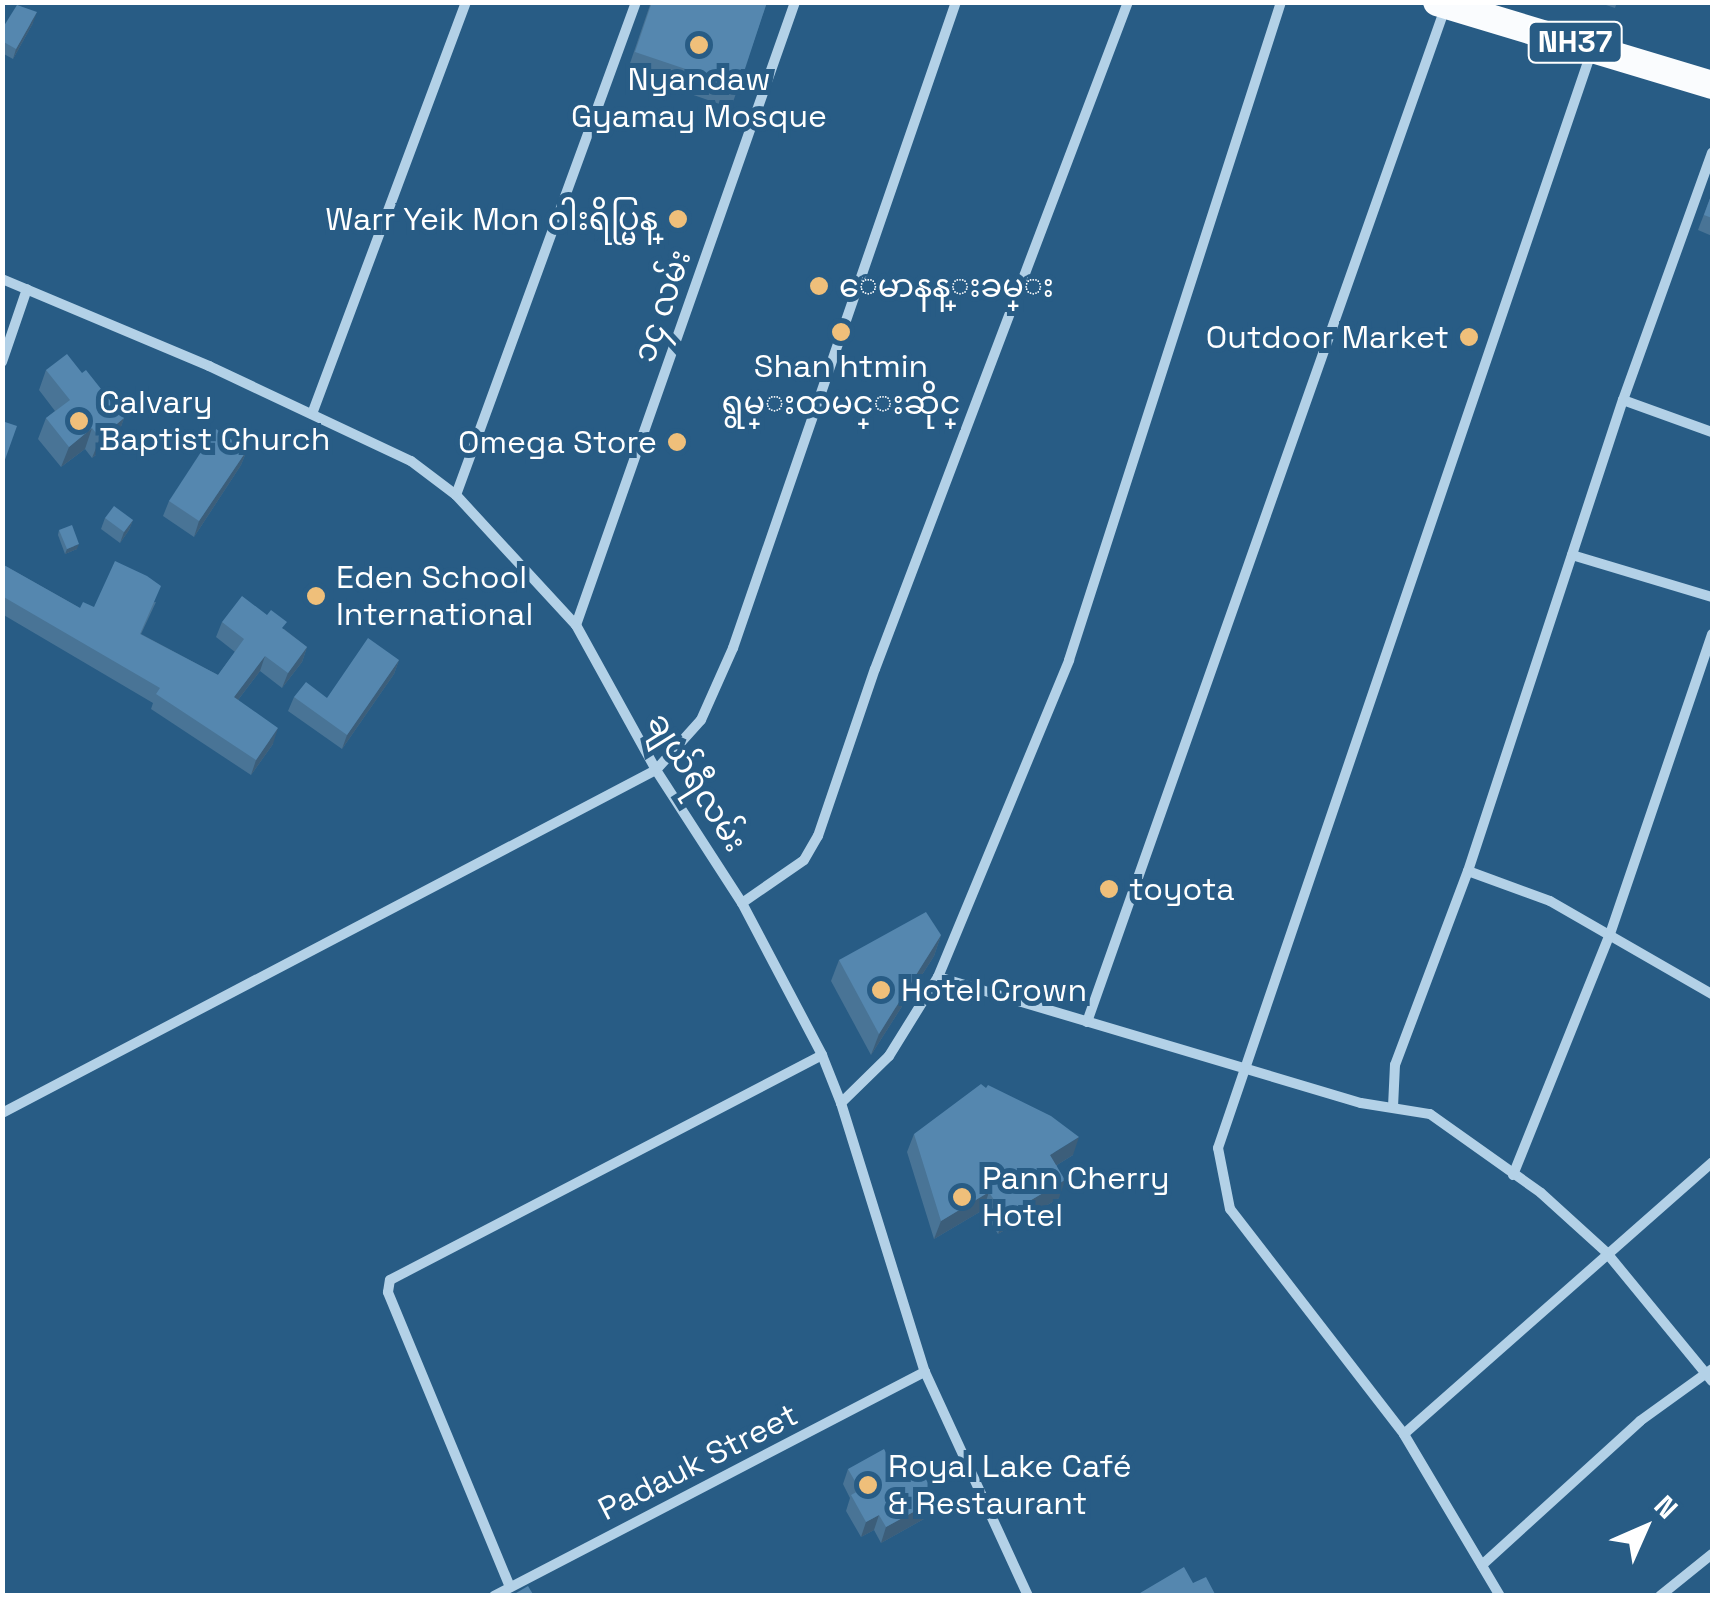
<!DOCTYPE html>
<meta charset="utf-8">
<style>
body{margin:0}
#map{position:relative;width:1715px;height:1598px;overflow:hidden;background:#285c85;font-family:"Space Grotesk","Noto Sans Myanmar",sans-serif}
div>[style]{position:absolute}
.minor>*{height:10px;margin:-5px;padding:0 5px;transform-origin:5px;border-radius:5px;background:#b3d1e7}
.trunk>*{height:28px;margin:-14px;padding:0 14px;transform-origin:14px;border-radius:14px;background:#fafcfe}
.wall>*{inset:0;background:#497496}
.shaded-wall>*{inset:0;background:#3c5e7a}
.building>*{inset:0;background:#5587af}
.dots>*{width:28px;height:28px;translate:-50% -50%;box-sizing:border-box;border:5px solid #285c85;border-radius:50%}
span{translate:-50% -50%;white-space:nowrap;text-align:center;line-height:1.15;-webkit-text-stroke:10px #285c85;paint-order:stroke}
.shield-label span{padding:2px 8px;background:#285c85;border:2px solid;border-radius:8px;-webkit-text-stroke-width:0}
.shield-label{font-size:30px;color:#fff;font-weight:700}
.poi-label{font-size:32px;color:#fff}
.right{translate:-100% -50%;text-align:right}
.left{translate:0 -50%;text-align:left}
.street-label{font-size:32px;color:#fff}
.frame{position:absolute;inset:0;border:5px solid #fff;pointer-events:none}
.north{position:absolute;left:1595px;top:1478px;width:100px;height:100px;-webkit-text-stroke:8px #285c85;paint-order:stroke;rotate:45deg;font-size:28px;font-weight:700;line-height:40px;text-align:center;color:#fff}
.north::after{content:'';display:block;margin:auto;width:35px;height:45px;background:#fff;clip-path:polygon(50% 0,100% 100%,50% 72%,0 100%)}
</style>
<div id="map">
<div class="minor">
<div style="left:2px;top:279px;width:225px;rotate:22.8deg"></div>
<div style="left:209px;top:366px;width:223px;rotate:25.2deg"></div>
<div style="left:411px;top:461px;width:56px;rotate:37.1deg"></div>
<div style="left:456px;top:495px;width:177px;rotate:47.3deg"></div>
<div style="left:576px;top:625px;width:166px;rotate:61.1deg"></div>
<div style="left:656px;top:770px;width:158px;rotate:57.1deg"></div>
<div style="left:742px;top:903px;width:172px;rotate:62.2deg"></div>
<div style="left:822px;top:1055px;width:52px;rotate:68.4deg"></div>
<div style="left:841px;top:1103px;width:282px;rotate:72.7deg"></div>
<div style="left:925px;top:1372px;width:247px;rotate:65.3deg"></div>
<div style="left:2px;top:362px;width:77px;rotate:-71.1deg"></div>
<div style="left:1623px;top:400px;width:95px;rotate:19.8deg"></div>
<div style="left:312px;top:414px;width:440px;rotate:-69.5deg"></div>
<div style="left:456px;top:495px;width:525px;rotate:-69.94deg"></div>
<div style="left:1572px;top:555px;width:146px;rotate:16.7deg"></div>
<div style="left:576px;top:625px;width:660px;rotate:-70.63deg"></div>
<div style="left:1468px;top:871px;width:87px;rotate:20.1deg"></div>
<div style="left:1550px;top:901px;width:187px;rotate:29.9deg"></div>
<div style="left:742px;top:903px;width:75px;rotate:-34.7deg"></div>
<div style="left:804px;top:860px;width:28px;rotate:-60deg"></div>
<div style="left:818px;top:836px;width:176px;rotate:-71.2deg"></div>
<div style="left:875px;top:669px;width:713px;rotate:-69.23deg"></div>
<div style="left:938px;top:977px;width:343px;rotate:-67.5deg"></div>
<div style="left:1069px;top:660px;width:691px;rotate:-72.14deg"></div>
<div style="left:1087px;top:1022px;width:1075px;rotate:-70.55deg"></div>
<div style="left:841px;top:1103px;width:67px;rotate:-44.4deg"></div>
<div style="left:889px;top:1056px;width:93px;rotate:-58.2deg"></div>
<div style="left:938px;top:977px;width:441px;rotate:16.6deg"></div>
<div style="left:1361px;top:1103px;width:70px;rotate:9.1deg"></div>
<div style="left:1430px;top:1114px;width:136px;rotate:35.4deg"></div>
<div style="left:1541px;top:1193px;width:88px;rotate:42.2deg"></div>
<div style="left:1606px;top:1252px;width:167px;rotate:50.6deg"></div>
<div style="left:1393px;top:1107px;width:42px;rotate:-87.3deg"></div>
<div style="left:1395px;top:1065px;width:207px;rotate:-69.4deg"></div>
<div style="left:1468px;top:871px;width:496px;rotate:-71.8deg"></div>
<div style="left:1623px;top:400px;width:263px;rotate:-70.2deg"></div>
<div style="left:2px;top:1113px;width:738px;rotate:-27.68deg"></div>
<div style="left:656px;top:770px;width:67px;rotate:-48deg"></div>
<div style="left:701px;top:720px;width:79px;rotate:-66deg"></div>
<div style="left:733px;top:648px;width:683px;rotate:-70.96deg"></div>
<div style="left:1513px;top:1175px;width:260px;rotate:-68.1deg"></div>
<div style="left:1610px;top:934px;width:317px;rotate:-71.2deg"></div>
<div style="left:1404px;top:1434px;width:411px;rotate:-41.4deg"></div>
<div style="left:1482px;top:1565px;width:214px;rotate:-42.3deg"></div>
<div style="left:1640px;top:1421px;width:89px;rotate:-35.8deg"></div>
<div style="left:510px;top:1587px;width:319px;rotate:-112.5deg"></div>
<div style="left:388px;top:1292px;width:12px;rotate:-81deg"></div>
<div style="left:390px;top:1280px;width:487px;rotate:-27.5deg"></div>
<div style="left:494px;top:1596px;width:486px;rotate:-27.5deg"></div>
<div style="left:1500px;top:1596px;width:188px;rotate:-120.7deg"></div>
<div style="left:1404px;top:1434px;width:284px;rotate:-127.7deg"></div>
<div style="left:1230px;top:1209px;width:62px;rotate:-101.1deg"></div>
<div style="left:1218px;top:1148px;width:1157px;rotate:-71.19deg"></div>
<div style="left:1660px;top:1596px;width:67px;rotate:-38.9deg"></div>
</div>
<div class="trunk">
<div style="left:1437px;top:2px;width:287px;rotate:16.8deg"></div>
</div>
<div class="wall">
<div style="clip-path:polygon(651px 2px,767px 2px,731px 108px,627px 72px)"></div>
<div style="clip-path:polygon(1597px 2px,1617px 2px,1615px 8px)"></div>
<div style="clip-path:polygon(33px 23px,13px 59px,2px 53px,2px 29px)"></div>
<div style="clip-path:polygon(1712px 193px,1712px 236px,1698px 230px)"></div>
<div style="clip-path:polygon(46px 370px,82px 373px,124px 418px,117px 438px,92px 458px,85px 449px,61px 467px,38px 439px,46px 418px,55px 411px,39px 390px)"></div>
<div style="clip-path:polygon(247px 450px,241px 465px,194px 537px,163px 516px,169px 501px)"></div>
<div style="clip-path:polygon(105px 518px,133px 520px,129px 530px,120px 543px,101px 529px)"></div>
<div style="clip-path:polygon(59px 530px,77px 549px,65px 554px,58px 535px)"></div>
<div style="clip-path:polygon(2px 564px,80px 608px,156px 602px,141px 634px,218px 675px,235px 652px,216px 637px,222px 622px,284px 629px,307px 647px,302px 662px,282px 688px,260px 671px,238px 700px,273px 744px,251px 775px,151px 709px,153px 703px,2px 614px)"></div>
<div style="clip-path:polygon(399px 660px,394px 674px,342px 749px,288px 711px,294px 697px,327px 698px)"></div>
<div style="clip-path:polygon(941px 935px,934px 956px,871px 1055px,831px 981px,839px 960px)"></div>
<div style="clip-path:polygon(914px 1134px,1073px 1155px,1057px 1165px,1059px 1198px,998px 1234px,983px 1210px,934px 1239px,907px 1152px)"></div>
<div style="clip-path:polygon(848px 1469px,895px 1469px,931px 1515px,881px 1543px,874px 1530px,861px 1537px,846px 1511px,850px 1498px,843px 1484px)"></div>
</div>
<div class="shaded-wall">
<div style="clip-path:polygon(37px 12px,33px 23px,13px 59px,16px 49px)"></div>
<div style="clip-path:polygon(124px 418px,117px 438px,92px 458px,100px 438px)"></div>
<div style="clip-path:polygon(92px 428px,85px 449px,61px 467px,69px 447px)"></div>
<div style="clip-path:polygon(247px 450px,241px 465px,194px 537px,199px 521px)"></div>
<div style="clip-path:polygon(133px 520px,129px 530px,120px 543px,124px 532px)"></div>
<div style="clip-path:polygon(79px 544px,77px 549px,65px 554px,67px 549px)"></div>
<div style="clip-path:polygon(307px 647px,302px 662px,282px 688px,288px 673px)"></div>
<div style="clip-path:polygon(265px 656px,260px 671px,228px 713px,234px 697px)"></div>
<div style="clip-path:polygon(399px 660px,394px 674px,342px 749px,347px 735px)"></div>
<div style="clip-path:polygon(278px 728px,273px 744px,251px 775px,256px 760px)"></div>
<div style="clip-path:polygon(941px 935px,934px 956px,871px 1055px,879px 1034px)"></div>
<div style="clip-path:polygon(1079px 1137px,1073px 1155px,1044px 1173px,1050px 1155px)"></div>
<div style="clip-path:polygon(1065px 1180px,1059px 1198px,998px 1234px,1004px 1216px)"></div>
<div style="clip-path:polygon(989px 1192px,983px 1210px,934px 1239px,941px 1221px)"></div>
<div style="clip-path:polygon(937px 1499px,931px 1515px,881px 1543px,886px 1527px)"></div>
<div style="clip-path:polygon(879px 1515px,874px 1530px,861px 1537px,866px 1522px)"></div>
</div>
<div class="building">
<div style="clip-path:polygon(652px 2px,767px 2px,739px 87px,635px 52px)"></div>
<div style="clip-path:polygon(17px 5px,37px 12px,16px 49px,2px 41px,2px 29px)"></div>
<div style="clip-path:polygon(1712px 193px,1712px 218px,1704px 215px)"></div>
<div style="clip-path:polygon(67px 354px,82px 373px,86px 370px,124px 418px,100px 438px,92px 428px,69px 447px,46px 418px,70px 400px,46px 370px)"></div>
<div style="clip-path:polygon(2px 421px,17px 426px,2px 468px)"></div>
<div style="clip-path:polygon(216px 429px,247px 450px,199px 521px,169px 501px)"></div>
<div style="clip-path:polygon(114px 506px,133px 520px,124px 532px,105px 518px)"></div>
<div style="clip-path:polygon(72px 525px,79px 544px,67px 549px,59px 530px)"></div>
<div style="clip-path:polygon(115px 561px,147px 576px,161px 586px,140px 634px,218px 675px,244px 639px,222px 622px,242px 596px,267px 615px,271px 610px,287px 622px,282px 628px,307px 647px,288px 673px,265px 656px,234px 697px,278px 728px,256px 760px,156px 694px,160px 688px,2px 596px,2px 564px,80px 608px,83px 602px,94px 607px)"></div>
<div style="clip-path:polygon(368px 638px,399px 660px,347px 735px,294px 697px,306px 682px,327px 698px)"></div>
<div style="clip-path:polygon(926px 912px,941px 935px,879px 1034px,839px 960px)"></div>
<div style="clip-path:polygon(981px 1084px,986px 1088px,988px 1085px,1051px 1116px,1079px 1137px,1050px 1155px,1065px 1180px,1004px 1216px,989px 1192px,941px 1221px,914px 1134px)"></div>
<div style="clip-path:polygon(884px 1449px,895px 1469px,914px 1458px,937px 1499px,886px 1527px,879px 1515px,866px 1522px,851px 1495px,860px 1490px,848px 1469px)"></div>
<div style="clip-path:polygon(1184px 1567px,1193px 1583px,1206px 1577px,1216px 1596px,1135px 1596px)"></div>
<div style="clip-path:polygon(528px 1586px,534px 1596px,511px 1596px)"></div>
</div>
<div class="dots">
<div style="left:699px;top:45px;background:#efbf7a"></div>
<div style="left:678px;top:219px;background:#efbf7a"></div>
<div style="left:819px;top:286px;background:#efbf7a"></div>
<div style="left:841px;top:332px;background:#efbf7a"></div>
<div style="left:1469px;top:337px;background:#efbf7a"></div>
<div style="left:79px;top:421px;background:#efbf7a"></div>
<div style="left:677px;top:442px;background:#efbf7a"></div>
<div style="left:316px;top:596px;background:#efbf7a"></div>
<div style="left:1109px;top:889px;background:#efbf7a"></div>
<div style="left:881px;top:990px;background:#efbf7a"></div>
<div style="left:962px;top:1197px;background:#efbf7a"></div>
<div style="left:868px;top:1485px;background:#efbf7a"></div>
</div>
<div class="shield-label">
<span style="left:1575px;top:42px">NH37</span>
</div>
<div class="poi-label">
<span style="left:699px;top:98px">Nyandaw<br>Gyamay Mosque</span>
<span class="right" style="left:658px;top:219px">Warr Yeik Mon ဝါးရိပ္မြန္</span>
<span class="left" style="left:839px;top:286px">ေမာနန္းခမ္း</span>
<span class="right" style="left:1449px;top:337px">Outdoor Market</span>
<span style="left:841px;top:385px">Shan htmin<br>ရွမ္းထမင္းဆိုင္</span>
<span class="left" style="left:99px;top:421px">Calvary<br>Baptist Church</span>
<span class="right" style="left:657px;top:442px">Omega Store</span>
<span class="left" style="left:336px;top:596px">Eden School<br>International</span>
<span class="left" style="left:1129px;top:889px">toyota</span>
<span class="left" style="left:901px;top:990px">Hotel Crown</span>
<span class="left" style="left:982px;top:1197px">Pann Cherry<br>Hotel</span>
<span class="left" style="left:888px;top:1485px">Royal Lake Café<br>&amp; Restaurant</span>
</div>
<div class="street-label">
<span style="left:662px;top:306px;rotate:-71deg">၁၄ လမ်း</span>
<span style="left:697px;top:782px;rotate:58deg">ချယ်ရီလမ်း</span>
<span style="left:698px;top:1462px;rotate:-27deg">Padauk Street</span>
</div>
<div class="frame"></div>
<div class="north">N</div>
</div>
